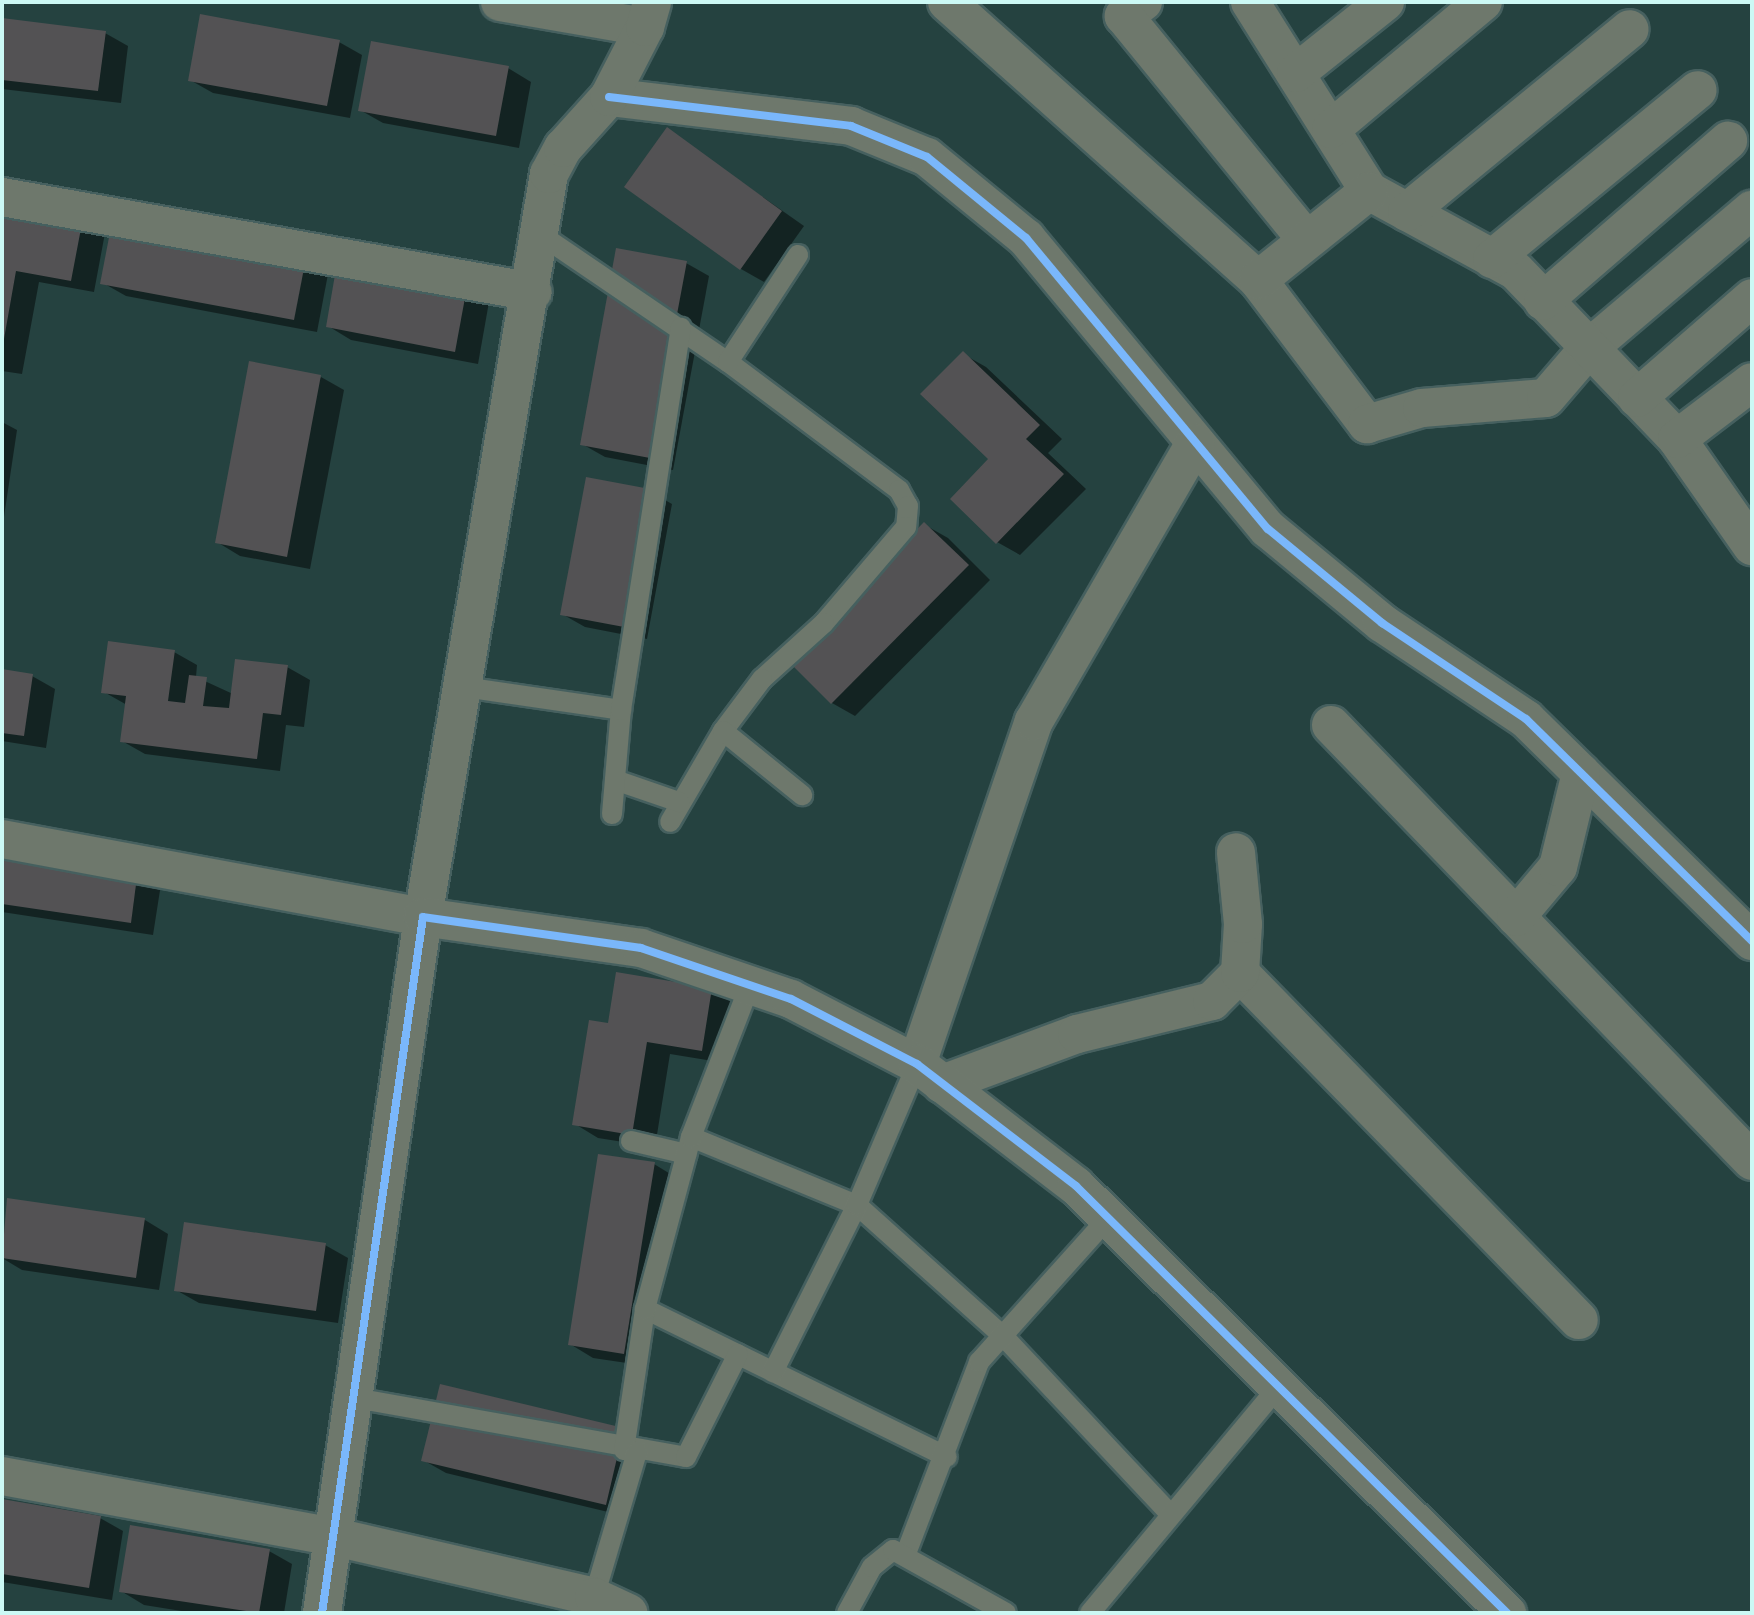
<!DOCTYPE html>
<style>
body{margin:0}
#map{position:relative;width:1754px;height:1615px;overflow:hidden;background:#254240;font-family:"Exo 2",sans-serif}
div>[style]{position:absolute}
.shadow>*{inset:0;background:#0007}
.building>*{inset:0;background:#535254}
.roads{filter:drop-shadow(2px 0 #46605f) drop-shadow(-2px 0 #46605f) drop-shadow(0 2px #46605f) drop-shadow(0 -2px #46605f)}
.lane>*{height:20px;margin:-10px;padding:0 10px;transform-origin:10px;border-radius:10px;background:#6e786c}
.street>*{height:38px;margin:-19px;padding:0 19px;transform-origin:19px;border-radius:19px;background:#6e786c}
.cycleway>*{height:8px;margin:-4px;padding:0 4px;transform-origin:4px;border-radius:4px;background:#7ab7fb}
span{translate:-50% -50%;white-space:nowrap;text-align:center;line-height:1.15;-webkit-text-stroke:7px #053330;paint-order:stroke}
.frame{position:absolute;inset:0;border:4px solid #ccf9f5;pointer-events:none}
</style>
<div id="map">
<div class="shadow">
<div style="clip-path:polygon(2px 20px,105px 33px,128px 46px,121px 103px,2px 89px)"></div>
<div style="clip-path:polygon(339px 42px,362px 55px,350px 118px,213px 93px,190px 80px)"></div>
<div style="clip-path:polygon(508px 68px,531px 82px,519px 148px,383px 123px,360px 110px)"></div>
<div style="clip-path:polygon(667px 130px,804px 226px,764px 282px,741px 269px)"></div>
<div style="clip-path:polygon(2px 205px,105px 233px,94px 292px,39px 282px,22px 374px,2px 371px)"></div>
<div style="clip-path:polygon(113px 225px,328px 274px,317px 332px,126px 296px,103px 283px)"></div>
<div style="clip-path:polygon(686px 263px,709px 276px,673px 470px,605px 457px,582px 444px)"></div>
<div style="clip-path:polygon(339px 266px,489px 302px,478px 364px,351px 340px,328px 326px)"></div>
<div style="clip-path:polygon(963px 354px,986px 367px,1062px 439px,1048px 453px,1086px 489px,1020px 555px,997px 542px,991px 459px)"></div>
<div style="clip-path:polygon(321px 377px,344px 390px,310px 569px,240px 556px,217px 542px)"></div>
<div style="clip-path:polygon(2px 422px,17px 430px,2px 530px)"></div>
<div style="clip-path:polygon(649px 491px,672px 504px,647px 639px,625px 634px,647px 496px,621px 634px,585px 627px,562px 614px)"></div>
<div style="clip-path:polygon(925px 525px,948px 538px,990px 580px,855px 716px,832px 703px,791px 661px)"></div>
<div style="clip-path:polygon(174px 652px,197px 665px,196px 677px,233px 694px,287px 667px,310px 680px,304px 727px,286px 725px,280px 771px,145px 754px,122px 741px,127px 705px,104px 692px)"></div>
<div style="clip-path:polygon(2px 671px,32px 676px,55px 689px,46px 748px,2px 741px)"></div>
<div style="clip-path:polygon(2px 850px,161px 884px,153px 935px,2px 912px)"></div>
<div style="clip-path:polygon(711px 989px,734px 1003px,725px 1063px,670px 1054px,655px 1147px,598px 1138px,575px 1124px,609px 1025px)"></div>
<div style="clip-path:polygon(654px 1164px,677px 1178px,647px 1366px,593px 1358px,570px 1344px)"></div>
<div style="clip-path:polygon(8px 1200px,145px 1220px,168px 1234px,159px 1290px,22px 1270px,2px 1258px)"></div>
<div style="clip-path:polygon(325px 1245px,348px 1258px,338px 1323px,199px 1303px,176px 1290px)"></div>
<div style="clip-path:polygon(623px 1430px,646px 1443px,629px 1517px,446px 1473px,423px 1460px)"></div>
<div style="clip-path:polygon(2px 1501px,100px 1518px,123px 1531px,112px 1600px,2px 1582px)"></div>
<div style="clip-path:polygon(269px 1551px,292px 1564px,284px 1613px,194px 1613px,144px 1605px,121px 1591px)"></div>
</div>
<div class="building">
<div style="clip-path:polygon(200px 14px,340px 40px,327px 106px,188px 81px)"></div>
<div style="clip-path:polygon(2px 18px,106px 31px,98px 91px,2px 80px)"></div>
<div style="clip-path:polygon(371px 41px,509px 66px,496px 136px,358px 111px)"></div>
<div style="clip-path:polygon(667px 127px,782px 211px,740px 270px,624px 187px)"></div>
<div style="clip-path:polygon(2px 203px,83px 218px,71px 281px,16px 271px,4px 339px)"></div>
<div style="clip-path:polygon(112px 222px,306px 258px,294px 320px,100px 284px)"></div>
<div style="clip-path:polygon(616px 248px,687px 261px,650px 458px,580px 445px)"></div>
<div style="clip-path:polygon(337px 263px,467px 287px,455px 352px,326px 327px)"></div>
<div style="clip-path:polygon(963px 351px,1040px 425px,1026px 439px,1064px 474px,996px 544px,950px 499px,988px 459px,920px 394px)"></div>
<div style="clip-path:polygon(249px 361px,321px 375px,287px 557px,215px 543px)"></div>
<div style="clip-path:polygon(586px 477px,650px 489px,624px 627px,560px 615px)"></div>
<div style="clip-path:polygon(924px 522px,969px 565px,831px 704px,788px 661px)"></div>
<div style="clip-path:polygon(108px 641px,175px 650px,168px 701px,185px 703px,189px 675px,207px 677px,203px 706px,229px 708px,235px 659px,288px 665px,281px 715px,263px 713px,257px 759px,120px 742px,126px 696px,101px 693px)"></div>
<div style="clip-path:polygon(2px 669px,33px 674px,24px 736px,2px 733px)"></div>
<div style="clip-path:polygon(2px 848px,138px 869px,131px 923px,2px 904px)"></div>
<div style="clip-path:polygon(616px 972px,712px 988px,702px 1051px,647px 1042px,632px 1135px,572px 1125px,589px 1020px,608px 1023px)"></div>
<div style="clip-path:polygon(598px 1154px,655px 1162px,624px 1354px,568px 1345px)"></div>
<div style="clip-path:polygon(7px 1198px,145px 1218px,136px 1278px,2px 1258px)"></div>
<div style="clip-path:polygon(184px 1222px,326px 1243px,316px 1311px,174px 1291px)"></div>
<div style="clip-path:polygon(440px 1384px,624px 1428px,606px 1505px,421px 1461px)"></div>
<div style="clip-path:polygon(2px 1499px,101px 1516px,89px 1588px,2px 1574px)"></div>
<div style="clip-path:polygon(130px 1525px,270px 1549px,259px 1613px,119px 1592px)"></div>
</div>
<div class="roads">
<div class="lane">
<div style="left:541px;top:235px;width:226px;rotate:34.2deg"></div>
<div style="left:728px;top:362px;width:214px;rotate:36.8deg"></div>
<div style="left:899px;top:490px;width:18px;rotate:61deg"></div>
<div style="left:908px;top:506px;width:21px;rotate:95deg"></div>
<div style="left:906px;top:527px;width:126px;rotate:130.5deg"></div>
<div style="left:824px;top:623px;width:84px;rotate:137.9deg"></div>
<div style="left:762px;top:679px;width:65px;rotate:126.9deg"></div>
<div style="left:723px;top:731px;width:105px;rotate:120.2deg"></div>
<div style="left:728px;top:362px;width:128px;rotate:-56.8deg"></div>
<div style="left:464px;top:687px;width:159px;rotate:8.3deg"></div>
<div style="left:723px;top:731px;width:102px;rotate:39deg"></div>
<div style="left:615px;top:780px;width:68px;rotate:19deg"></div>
<div style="left:612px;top:814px;width:104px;rotate:-85.1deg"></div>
<div style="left:621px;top:710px;width:387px;rotate:-81.1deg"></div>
<div style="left:691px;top:1137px;width:179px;rotate:22.3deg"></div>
<div style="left:857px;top:1205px;width:196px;rotate:41.9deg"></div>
<div style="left:1003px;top:1336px;width:245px;rotate:46.8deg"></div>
<div style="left:631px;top:1141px;width:57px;rotate:13.1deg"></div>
<div style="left:645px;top:1309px;width:336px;rotate:26.1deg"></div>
<div style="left:773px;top:1372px;width:187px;rotate:-63.3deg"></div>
<div style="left:857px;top:1205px;width:153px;rotate:-66.9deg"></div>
<div style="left:355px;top:1398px;width:336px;rotate:10.1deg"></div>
<div style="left:686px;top:1457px;width:115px;rotate:-63.2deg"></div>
<div style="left:624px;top:1450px;width:143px;rotate:-81.5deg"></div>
<div style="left:645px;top:1309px;width:178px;rotate:-75deg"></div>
<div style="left:691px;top:1137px;width:163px;rotate:-68.8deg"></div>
<div style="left:905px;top:1556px;width:208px;rotate:-69.1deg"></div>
<div style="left:979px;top:1362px;width:193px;rotate:-48.1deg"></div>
<div style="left:594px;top:1597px;width:151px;rotate:-73.5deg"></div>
<div style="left:847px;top:1613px;width:52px;rotate:-61.5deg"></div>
<div style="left:872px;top:1567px;width:27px;rotate:-39deg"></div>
<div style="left:893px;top:1550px;width:129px;rotate:29.1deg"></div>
<div style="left:1090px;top:1613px;width:294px;rotate:-50.2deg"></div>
</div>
<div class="street">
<div style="left:500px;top:2px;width:147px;rotate:9.8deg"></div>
<div style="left:947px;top:2px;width:417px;rotate:41.8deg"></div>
<div style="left:1258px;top:280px;width:181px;rotate:52.9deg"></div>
<div style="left:1367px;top:424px;width:57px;rotate:-16.2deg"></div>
<div style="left:1422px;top:408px;width:124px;rotate:-4.6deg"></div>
<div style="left:1546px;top:398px;width:66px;rotate:-49.3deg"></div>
<div style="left:1589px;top:348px;width:214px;rotate:-40.3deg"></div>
<div style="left:1143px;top:2px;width:24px;rotate:144deg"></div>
<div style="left:1124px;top:16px;width:289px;rotate:50.8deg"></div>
<div style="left:1250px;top:2px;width:223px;rotate:57.8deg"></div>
<div style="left:1369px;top:191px;width:167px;rotate:28.6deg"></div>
<div style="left:1516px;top:271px;width:233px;rotate:46.2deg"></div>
<div style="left:1677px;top:439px;width:131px;rotate:55deg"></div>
<div style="left:1296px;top:73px;width:114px;rotate:-38.6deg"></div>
<div style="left:609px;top:97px;width:244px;rotate:6.8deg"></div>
<div style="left:851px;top:126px;width:82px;rotate:22.2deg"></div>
<div style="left:927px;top:157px;width:128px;rotate:39.3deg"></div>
<div style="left:1026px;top:238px;width:378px;rotate:50.3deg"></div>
<div style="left:1268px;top:529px;width:148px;rotate:39.5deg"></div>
<div style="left:1382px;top:623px;width:173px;rotate:33.7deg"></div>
<div style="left:1526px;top:719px;width:317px;rotate:44.5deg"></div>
<div style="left:1331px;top:129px;width:198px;rotate:-39.9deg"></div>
<div style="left:2px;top:197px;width:539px;rotate:10.14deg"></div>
<div style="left:1407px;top:212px;width:288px;rotate:-39.4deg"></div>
<div style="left:1492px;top:259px;width:266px;rotate:-39.4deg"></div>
<div style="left:1258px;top:280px;width:142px;rotate:-38.7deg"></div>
<div style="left:1543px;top:301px;width:245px;rotate:-40.9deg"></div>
<div style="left:1637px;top:398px;width:152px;rotate:-41deg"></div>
<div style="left:1677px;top:439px;width:94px;rotate:-37.2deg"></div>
<div style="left:1331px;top:725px;width:606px;rotate:46deg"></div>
<div style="left:2px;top:839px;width:428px;rotate:10.5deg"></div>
<div style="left:423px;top:917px;width:754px;rotate:-80.38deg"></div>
<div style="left:549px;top:174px;width:30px;rotate:-62deg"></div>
<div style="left:563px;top:148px;width:69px;rotate:-48deg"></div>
<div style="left:609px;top:97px;width:79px;rotate:-62.8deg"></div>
<div style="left:645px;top:27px;width:26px;rotate:-74deg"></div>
<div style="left:1516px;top:917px;width:65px;rotate:-50deg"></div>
<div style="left:1558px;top:867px;width:97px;rotate:-76.3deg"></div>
<div style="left:1240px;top:973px;width:485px;rotate:45.7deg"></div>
<div style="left:917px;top:1064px;width:362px;rotate:-71.2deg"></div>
<div style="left:1034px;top:721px;width:321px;rotate:-59.9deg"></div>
<div style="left:942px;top:1084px;width:144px;rotate:-20.3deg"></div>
<div style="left:1077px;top:1034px;width:139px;rotate:-13.7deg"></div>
<div style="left:1212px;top:1001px;width:40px;rotate:-45deg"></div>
<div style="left:1240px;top:973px;width:49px;rotate:-86.5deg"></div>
<div style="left:1243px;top:924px;width:72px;rotate:-95.6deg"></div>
<div style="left:2px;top:1476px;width:339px;rotate:10.4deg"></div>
<div style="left:335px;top:1537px;width:266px;rotate:13deg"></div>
<div style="left:594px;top:1597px;width:38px;rotate:25deg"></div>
<div style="left:322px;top:1613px;width:703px;rotate:-81.74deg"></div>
<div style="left:423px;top:917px;width:220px;rotate:8.1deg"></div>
<div style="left:641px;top:948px;width:158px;rotate:18.8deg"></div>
<div style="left:791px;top:999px;width:142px;rotate:27.3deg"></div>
<div style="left:917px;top:1064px;width:200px;rotate:37.5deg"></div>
<div style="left:1076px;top:1186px;width:607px;rotate:44.73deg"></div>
</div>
</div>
<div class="cycleway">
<div style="left:609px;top:97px;width:244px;rotate:6.8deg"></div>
<div style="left:851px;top:126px;width:82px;rotate:22.2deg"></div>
<div style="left:927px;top:157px;width:128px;rotate:39.3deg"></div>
<div style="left:1026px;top:238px;width:378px;rotate:50.3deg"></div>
<div style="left:1268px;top:529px;width:148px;rotate:39.5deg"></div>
<div style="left:1382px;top:623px;width:173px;rotate:33.7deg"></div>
<div style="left:1526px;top:719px;width:317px;rotate:44.5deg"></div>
<div style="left:322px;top:1613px;width:703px;rotate:-81.74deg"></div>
<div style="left:423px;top:917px;width:220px;rotate:8.1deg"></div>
<div style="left:641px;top:948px;width:158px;rotate:18.8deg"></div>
<div style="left:791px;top:999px;width:142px;rotate:27.3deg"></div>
<div style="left:917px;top:1064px;width:200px;rotate:37.5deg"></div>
<div style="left:1076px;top:1186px;width:607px;rotate:44.73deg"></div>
</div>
<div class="frame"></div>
</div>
